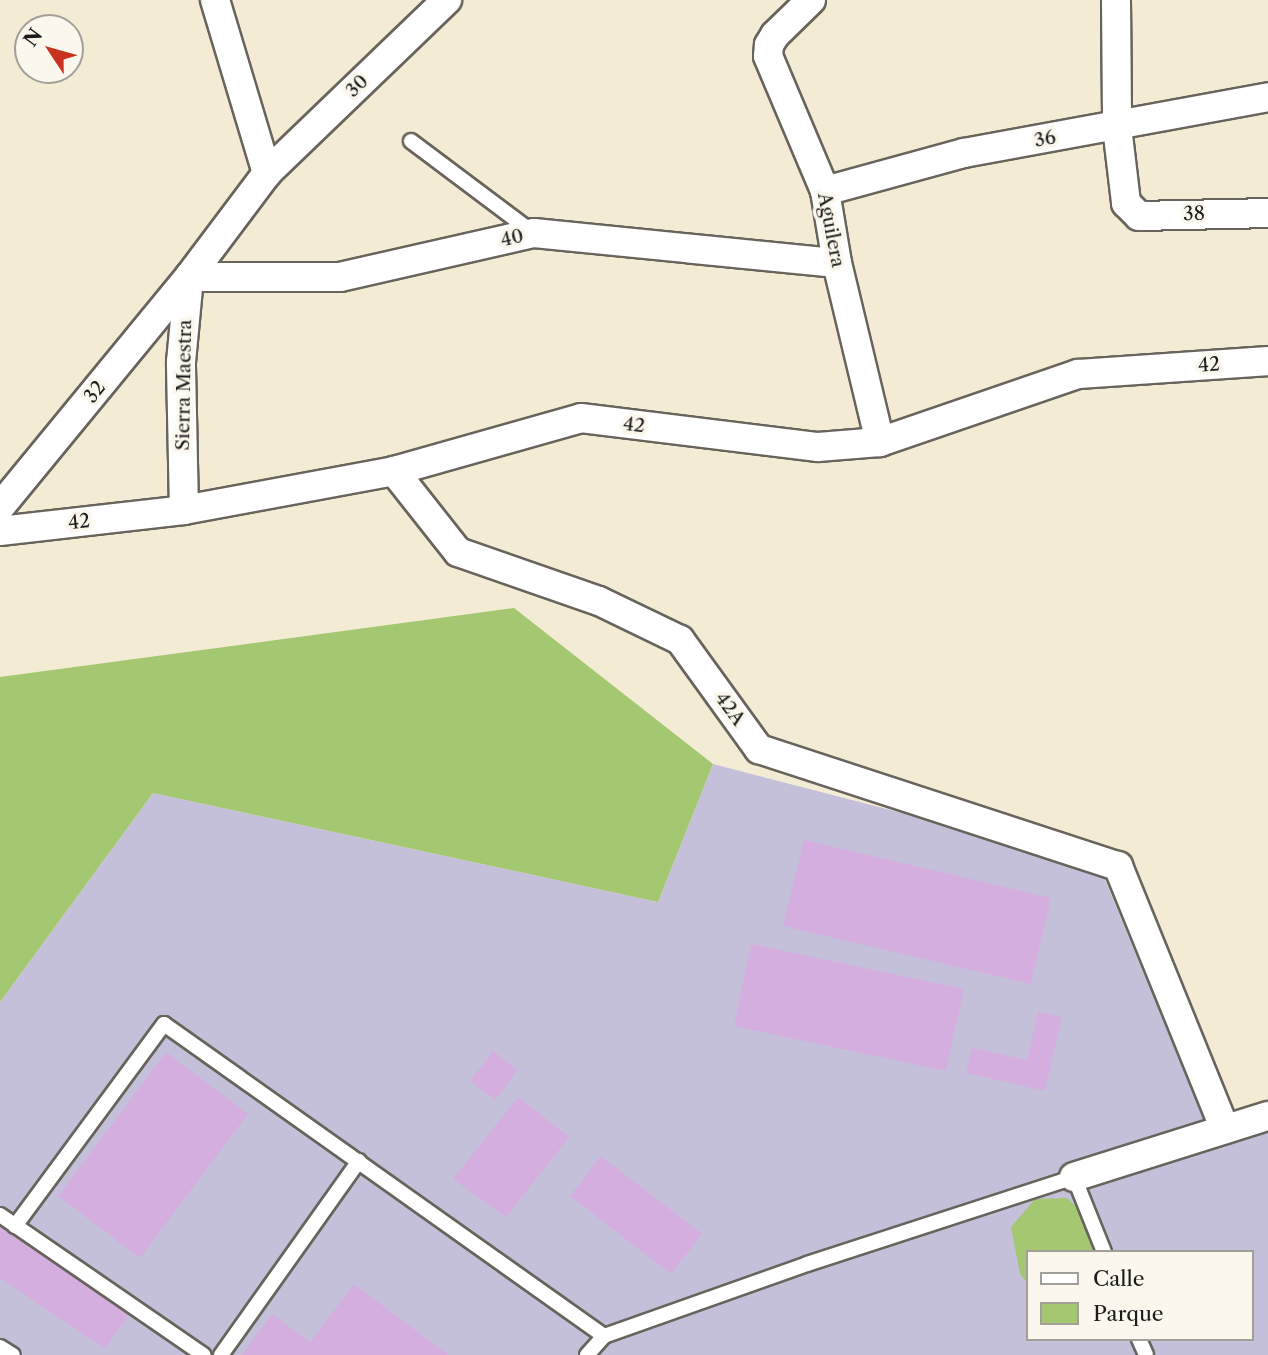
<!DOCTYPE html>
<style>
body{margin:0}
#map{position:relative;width:1268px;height:1355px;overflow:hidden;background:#f4ebd4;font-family:"Libre Caslon Text",serif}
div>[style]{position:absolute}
.industrial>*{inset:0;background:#c5c0da}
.green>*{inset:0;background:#a4c771}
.building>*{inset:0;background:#d4aede}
.roads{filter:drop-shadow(2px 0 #68645c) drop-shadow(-2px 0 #68645c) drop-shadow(0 2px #68645c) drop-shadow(0 -2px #68645c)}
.lane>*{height:14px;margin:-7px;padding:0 7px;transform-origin:7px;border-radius:7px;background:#fff}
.street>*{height:28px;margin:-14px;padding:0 14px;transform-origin:14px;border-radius:14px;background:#fff}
span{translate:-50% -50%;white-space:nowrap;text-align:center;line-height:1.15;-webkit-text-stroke:7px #fbf7ec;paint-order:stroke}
.street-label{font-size:19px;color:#1c1c1c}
.legend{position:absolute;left:1026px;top:1250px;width:228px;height:91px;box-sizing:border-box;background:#fbf7ec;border:2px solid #a29f99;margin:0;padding:9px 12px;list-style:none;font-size:21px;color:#1c1c1c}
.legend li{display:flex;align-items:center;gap:14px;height:35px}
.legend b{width:35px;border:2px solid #a29f99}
.north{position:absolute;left:14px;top:14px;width:70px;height:70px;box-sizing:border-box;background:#fbf7ec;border:2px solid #a29f99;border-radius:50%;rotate:306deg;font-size:19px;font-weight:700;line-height:28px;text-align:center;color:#1c1c1c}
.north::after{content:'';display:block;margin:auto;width:24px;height:32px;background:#c8321e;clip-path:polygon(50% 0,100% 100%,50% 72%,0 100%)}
</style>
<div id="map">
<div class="industrial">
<div style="clip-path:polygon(evenodd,713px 764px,902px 813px,1102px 872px,1209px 1132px,1268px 1117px,1268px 1355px,0 1355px,0 1002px,153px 793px,658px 902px,713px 764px,1028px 1252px,1252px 1252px,1252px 1339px,1028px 1339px,1028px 1252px)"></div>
</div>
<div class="green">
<div style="clip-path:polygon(514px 608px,713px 764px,658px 902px,153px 793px,0 1002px,0 677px)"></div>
<div style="clip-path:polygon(1067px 1198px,1090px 1220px,1099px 1252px,1028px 1252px,1028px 1284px,1020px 1274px,1011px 1227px,1035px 1199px)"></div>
</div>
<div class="building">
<div style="clip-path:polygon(804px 840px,1051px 898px,1031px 984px,783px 926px)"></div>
<div style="clip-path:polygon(751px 944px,964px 989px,946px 1071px,734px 1026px)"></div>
<div style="clip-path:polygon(1038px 1012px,1062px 1017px,1045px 1091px,966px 1073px,972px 1048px,1027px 1060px)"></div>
<div style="clip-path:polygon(493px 1051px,518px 1070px,495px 1100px,470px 1081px)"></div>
<div style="clip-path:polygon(166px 1052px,248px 1114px,140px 1258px,58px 1196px)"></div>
<div style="clip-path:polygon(518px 1097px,569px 1137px,506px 1217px,453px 1179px)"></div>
<div style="clip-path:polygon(601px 1156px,702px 1234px,671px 1274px,570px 1196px)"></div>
<div style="clip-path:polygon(0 1226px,130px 1313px,105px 1349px,0 1278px)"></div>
<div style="clip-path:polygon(354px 1284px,448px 1355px,242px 1355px,272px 1314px,310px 1342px)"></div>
</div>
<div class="roads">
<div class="lane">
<div style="left:411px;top:141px;width:151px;rotate:36.9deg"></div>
<div style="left:0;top:1215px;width:247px;rotate:34.5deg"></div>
<div style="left:15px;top:1226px;width:251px;rotate:-53.6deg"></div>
<div style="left:164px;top:1024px;width:539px;rotate:35.34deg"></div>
<div style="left:604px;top:1336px;width:215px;rotate:-19.5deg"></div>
<div style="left:807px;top:1264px;width:281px;rotate:-18deg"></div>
<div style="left:1074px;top:1177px;width:81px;rotate:68.2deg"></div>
<div style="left:1139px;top:1339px;width:17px;rotate:66deg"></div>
<div style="left:0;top:1347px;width:15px;rotate:32deg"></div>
<div style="left:221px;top:1355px;width:238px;rotate:-54.6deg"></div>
<div style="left:587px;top:1355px;width:25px;rotate:-48deg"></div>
</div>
<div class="street">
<div style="left:215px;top:0;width:181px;rotate:73.3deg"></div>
<div style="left:811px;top:0;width:50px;rotate:135.8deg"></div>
<div style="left:775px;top:35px;width:12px;rotate:121deg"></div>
<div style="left:769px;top:45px;width:11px;rotate:95deg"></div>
<div style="left:768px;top:56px;width:147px;rotate:67.1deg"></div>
<div style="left:825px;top:191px;width:73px;rotate:80.5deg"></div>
<div style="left:837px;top:263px;width:184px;rotate:76.5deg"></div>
<div style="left:1116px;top:0;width:127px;rotate:89.5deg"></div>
<div style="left:1117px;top:127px;width:77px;rotate:83.2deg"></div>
<div style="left:1126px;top:203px;width:18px;rotate:45deg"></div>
<div style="left:1139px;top:216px;width:129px;rotate:-1.3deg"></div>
<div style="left:825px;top:191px;width:144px;rotate:-15.3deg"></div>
<div style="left:964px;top:153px;width:309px;rotate:-10.4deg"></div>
<div style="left:189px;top:277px;width:151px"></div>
<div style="left:340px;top:277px;width:199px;rotate:-12.8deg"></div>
<div style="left:534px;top:233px;width:304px;rotate:5.7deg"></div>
<div style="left:394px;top:471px;width:103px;rotate:51.7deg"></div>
<div style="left:458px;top:552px;width:149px;rotate:19.2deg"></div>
<div style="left:599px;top:601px;width:90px;rotate:25.7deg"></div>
<div style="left:680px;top:640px;width:135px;rotate:54.1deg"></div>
<div style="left:759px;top:749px;width:378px;rotate:18.1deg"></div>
<div style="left:1118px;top:866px;width:284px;rotate:67.9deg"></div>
<div style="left:0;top:507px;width:298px;rotate:-50.6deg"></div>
<div style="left:189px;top:277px;width:130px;rotate:-53.1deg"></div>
<div style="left:267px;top:173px;width:250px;rotate:-43.9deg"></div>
<div style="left:184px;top:510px;width:148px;rotate:-91.2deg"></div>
<div style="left:181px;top:362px;width:85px;rotate:-84.6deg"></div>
<div style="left:0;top:531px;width:185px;rotate:-6.5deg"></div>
<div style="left:184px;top:510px;width:214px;rotate:-10.5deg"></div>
<div style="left:394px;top:471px;width:194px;rotate:-15.8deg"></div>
<div style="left:581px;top:418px;width:239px;rotate:7deg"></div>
<div style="left:818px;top:447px;width:62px;rotate:-4.6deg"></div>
<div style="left:880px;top:442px;width:209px;rotate:-19deg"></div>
<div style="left:1078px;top:374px;width:190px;rotate:-3.9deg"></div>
<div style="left:1074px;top:1177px;width:203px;rotate:-17.5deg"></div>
</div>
</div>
<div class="street-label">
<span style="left:357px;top:86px;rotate:-44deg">30</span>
<span style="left:1045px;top:139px;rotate:-10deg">36</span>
<span style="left:1194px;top:214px;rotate:-1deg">38</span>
<span style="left:831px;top:230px;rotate:79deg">Aguilera</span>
<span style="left:512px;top:238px;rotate:-13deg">40</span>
<span style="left:1209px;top:365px;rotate:-4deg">42</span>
<span style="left:184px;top:385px;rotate:-89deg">Sierra Maestra</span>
<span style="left:95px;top:392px;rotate:-51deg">32</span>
<span style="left:634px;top:425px;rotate:7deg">42</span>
<span style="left:79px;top:522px;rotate:-6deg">42</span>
<span style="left:730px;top:709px;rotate:54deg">42A</span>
</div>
<ul class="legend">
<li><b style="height:9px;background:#fff"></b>Calle</li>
<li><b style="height:19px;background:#a4c771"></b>Parque</li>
</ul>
<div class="north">N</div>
</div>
